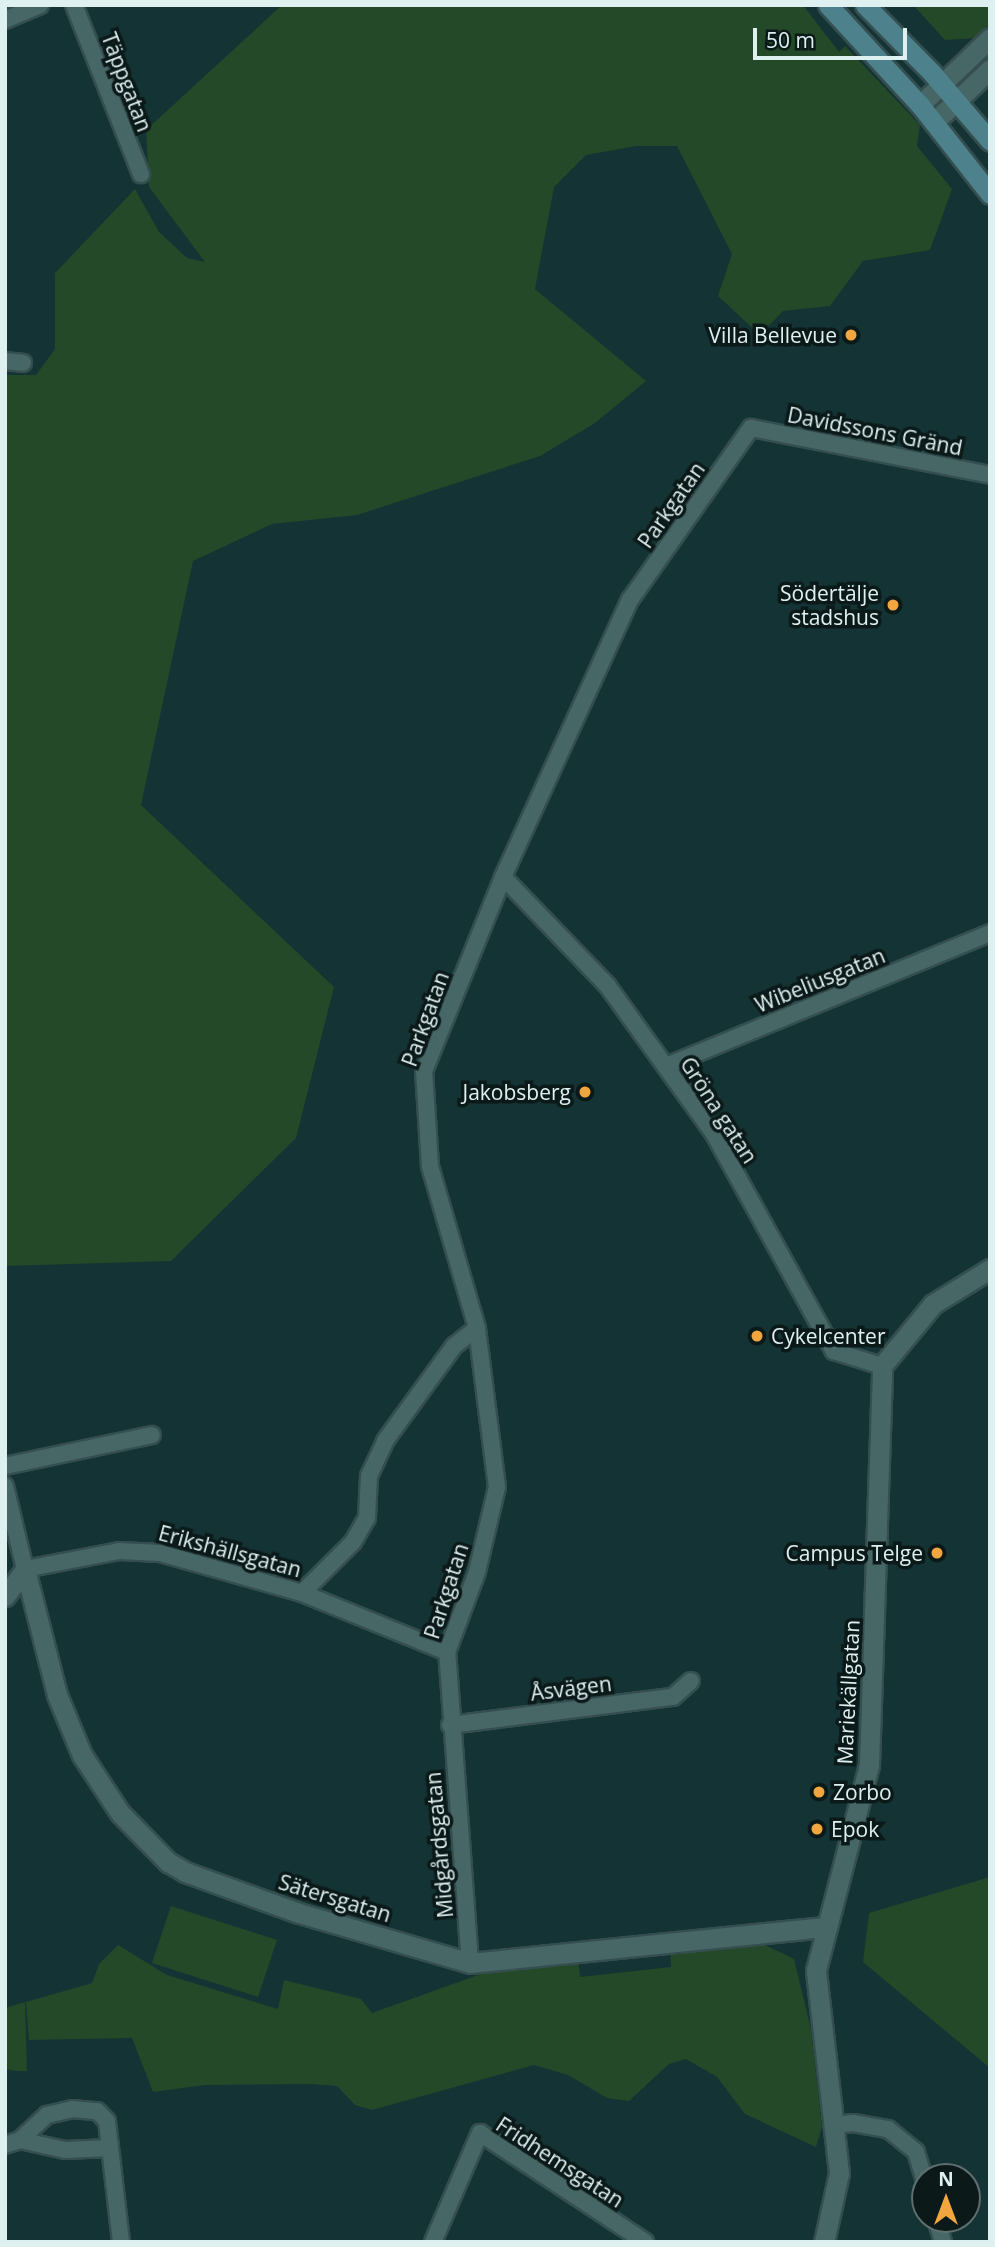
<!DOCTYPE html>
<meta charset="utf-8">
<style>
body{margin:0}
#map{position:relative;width:995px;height:2247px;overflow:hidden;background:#133334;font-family:"Open Sans",sans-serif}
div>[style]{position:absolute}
.green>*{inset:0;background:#234928}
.roads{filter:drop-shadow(2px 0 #354e4f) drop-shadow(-2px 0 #354e4f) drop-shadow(0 2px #354e4f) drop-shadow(0 -2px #354e4f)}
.minor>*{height:16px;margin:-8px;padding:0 8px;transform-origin:8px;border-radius:8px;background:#476767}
.tertiary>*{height:19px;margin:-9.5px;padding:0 9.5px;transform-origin:9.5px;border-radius:9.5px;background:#476767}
.secondary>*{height:19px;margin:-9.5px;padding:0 9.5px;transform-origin:9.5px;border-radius:9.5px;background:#4d828c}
.dots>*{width:19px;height:19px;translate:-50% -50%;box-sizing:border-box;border:4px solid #0b1919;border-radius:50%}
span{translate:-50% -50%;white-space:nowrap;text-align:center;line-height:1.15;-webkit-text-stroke:7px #0b1919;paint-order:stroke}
.street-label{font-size:21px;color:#def0f0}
.poi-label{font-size:21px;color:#def0f0}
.right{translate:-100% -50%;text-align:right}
.left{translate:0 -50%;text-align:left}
.frame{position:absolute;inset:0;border:7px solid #def0f0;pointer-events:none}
.north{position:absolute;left:911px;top:2163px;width:70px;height:70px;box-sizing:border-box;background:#0b1919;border:2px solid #5f6f6f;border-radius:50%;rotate:0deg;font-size:19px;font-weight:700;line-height:28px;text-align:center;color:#def0f0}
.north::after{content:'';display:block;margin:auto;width:24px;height:32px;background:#f1a63f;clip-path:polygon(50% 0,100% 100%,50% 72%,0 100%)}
.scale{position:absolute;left:753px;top:28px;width:154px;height:32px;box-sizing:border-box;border:4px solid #def0f0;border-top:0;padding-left:9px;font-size:21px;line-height:24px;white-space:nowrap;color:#def0f0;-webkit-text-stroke:5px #0b1919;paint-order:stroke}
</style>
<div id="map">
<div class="green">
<div style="clip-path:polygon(282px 5px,803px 5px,839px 52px,845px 46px,920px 125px,917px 146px,952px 189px,930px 250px,863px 261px,830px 306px,783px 311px,760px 335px,718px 296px,732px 254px,677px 146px,636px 146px,586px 155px,554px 187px,535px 289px,646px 381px,595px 423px,540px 456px,357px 515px,272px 524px,193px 561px,141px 805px,334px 987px,296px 1138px,171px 1261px,5px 1266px,5px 375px,36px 375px,55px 349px,55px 273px,135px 189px,159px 232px,187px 258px,205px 262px,149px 187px,146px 130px)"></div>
<div style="clip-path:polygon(913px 5px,990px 5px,990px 23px,978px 38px,945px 40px)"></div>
<div style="clip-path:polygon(990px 1877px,990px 2068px,863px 1962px,869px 1913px)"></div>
<div style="clip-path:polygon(171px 1906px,277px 1940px,258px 1997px,152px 1963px)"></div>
<div style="clip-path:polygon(761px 1943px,794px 1959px,811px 2029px,822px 2127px,816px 2147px,745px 2114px,717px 2077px,686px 2059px,669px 2064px,629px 2101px,607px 2098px,568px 2075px,534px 2065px,372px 2110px,355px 2105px,337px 2086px,310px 2084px,205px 2085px,153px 2092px,132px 2038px,29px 2040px,26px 2002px,92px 1983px,99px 1964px,118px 1945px,167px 1975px,278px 2009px,284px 1980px,361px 1999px,372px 2013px,492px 1970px,578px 1955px,580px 1977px,671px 1967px,670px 1944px)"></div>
<div style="clip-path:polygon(25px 2002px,27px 2071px,16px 2071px,5px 2069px,5px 2008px)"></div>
</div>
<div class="roads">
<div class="minor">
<div style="left:74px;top:5px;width:182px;rotate:68.4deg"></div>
<div style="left:5px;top:20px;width:38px;rotate:-23deg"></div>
<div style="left:5px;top:361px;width:18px;rotate:6deg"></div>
<div style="left:503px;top:877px;width:150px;rotate:46.1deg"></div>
<div style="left:607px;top:985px;width:183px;rotate:54.3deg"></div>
<div style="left:714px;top:1134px;width:248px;rotate:61.1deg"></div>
<div style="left:834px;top:1351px;width:50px;rotate:17.4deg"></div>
<div style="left:666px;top:1066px;width:350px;rotate:-22.3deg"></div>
<div style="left:5px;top:1466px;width:150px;rotate:-11.9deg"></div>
<div style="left:5px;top:1486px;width:85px;rotate:76.5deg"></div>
<div style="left:25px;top:1569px;width:96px;rotate:-10.8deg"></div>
<div style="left:119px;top:1551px;width:41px;rotate:2.8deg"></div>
<div style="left:160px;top:1553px;width:148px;rotate:15.7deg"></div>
<div style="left:302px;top:1593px;width:157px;rotate:22.1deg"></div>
<div style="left:302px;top:1593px;width:72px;rotate:-45deg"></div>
<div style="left:353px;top:1542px;width:28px;rotate:-60deg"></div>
<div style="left:367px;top:1518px;width:42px;rotate:-87.3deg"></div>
<div style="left:369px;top:1476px;width:38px;rotate:-65deg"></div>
<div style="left:385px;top:1441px;width:117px;rotate:-54deg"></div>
<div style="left:454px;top:1346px;width:29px;rotate:-38deg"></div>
<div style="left:450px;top:1725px;width:225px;rotate:-7.2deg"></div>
<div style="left:673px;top:1697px;width:24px;rotate:-42deg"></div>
<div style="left:470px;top:1963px;width:312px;rotate:-94.2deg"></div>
<div style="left:447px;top:1652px;width:85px;rotate:-69.4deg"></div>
<div style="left:477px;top:1572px;width:87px;rotate:-76.8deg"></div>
<div style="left:497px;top:1487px;width:160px;rotate:-97.2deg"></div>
<div style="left:477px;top:1328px;width:169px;rotate:-106.2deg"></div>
<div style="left:430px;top:1166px;width:95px;rotate:-93.6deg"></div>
<div style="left:424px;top:1071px;width:209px;rotate:-67.8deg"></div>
<div style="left:503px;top:877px;width:305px;rotate:-65.4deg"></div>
<div style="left:630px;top:600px;width:210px;rotate:-54.9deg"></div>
<div style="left:751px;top:428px;width:244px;rotate:11.1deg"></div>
<div style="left:834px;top:2125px;width:19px;rotate:-6deg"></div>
<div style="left:853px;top:2123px;width:36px;rotate:10deg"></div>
<div style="left:888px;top:2129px;width:36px;rotate:39deg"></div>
<div style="left:916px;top:2152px;width:30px;rotate:73deg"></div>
<div style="left:20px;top:2140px;width:46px;rotate:12.5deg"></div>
<div style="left:65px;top:2150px;width:45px;rotate:-2.5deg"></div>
<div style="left:5px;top:2145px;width:16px;rotate:-18deg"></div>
<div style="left:20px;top:2140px;width:37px;rotate:-43deg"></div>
<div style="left:47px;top:2115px;width:26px;rotate:-13deg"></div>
<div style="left:72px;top:2109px;width:25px;rotate:5deg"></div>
<div style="left:97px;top:2111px;width:14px;rotate:45deg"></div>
<div style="left:107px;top:2121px;width:122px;rotate:83.4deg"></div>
<div style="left:936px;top:2219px;width:24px;rotate:73deg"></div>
<div style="left:433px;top:2242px;width:119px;rotate:-66.7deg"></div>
<div style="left:480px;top:2133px;width:198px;rotate:33.4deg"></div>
</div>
<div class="tertiary">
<div style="left:920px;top:105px;width:97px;rotate:-43.7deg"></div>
<div style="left:934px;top:122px;width:77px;rotate:-43.4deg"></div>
<div style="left:25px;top:1569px;width:130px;rotate:75.7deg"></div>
<div style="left:57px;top:1695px;width:65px;rotate:67.4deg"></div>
<div style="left:82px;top:1755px;width:69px;rotate:56.8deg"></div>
<div style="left:120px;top:1813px;width:69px;rotate:45.6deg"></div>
<div style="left:168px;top:1862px;width:20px;rotate:30deg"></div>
<div style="left:185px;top:1872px;width:121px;rotate:19.8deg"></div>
<div style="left:299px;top:1913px;width:178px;rotate:16.3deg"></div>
<div style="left:470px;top:1963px;width:357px;rotate:-5.8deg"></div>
<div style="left:5px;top:1596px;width:34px;rotate:-53deg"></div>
<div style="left:824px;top:2242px;width:71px;rotate:-77.7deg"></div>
<div style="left:839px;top:2173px;width:204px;rotate:-96.5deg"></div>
<div style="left:816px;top:1970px;width:212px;rotate:-75.5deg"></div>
<div style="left:869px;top:1765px;width:399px;rotate:-88.1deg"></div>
<div style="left:882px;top:1366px;width:80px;rotate:-50.6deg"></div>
<div style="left:933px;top:1304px;width:67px;rotate:-31.6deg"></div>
</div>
<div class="secondary">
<div style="left:828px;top:5px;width:136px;rotate:47.4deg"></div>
<div style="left:920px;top:105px;width:113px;rotate:51.8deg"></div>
<div style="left:865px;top:5px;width:95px;rotate:45.4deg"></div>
<div style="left:932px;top:73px;width:89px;rotate:49.5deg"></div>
</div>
</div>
<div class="dots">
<div style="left:851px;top:335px;background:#f1a63f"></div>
<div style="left:893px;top:605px;background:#f1a63f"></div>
<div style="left:585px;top:1092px;background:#f1a63f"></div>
<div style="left:757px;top:1336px;background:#f1a63f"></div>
<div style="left:937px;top:1553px;background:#f1a63f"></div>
<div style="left:819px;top:1792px;background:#f1a63f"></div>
<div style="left:817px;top:1829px;background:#f1a63f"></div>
</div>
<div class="street-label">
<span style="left:127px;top:82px;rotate:69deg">Täppgatan</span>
<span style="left:875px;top:431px;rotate:11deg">Davidssons Gränd</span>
<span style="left:671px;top:505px;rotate:-55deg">Parkgatan</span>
<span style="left:820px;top:980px;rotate:-22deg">Wibeliusgatan</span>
<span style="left:425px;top:1019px;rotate:-70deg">Parkgatan</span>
<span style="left:719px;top:1110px;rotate:57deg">Gröna gatan</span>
<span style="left:230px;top:1551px;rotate:15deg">Erikshällsgatan</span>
<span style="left:446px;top:1591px;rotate:-72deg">Parkgatan</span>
<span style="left:571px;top:1688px;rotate:-7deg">Åsvägen</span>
<span style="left:848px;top:1692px;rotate:-87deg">Mariekällgatan</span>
<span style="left:439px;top:1845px;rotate:-95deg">Midgårdsgatan</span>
<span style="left:335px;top:1898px;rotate:17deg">Sätersgatan</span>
<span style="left:560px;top:2162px;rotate:33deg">Fridhemsgatan</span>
</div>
<div class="poi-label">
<span class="right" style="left:837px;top:335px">Villa Bellevue</span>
<span class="right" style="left:879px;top:605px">Södertälje<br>stadshus</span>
<span class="right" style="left:571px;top:1092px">Jakobsberg</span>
<span class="left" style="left:771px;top:1336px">Cykelcenter</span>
<span class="right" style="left:923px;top:1553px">Campus Telge</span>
<span class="left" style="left:833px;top:1792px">Zorbo</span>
<span class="left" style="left:831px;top:1829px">Epok</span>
</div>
<div class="frame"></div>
<div class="north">N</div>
<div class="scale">50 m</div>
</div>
